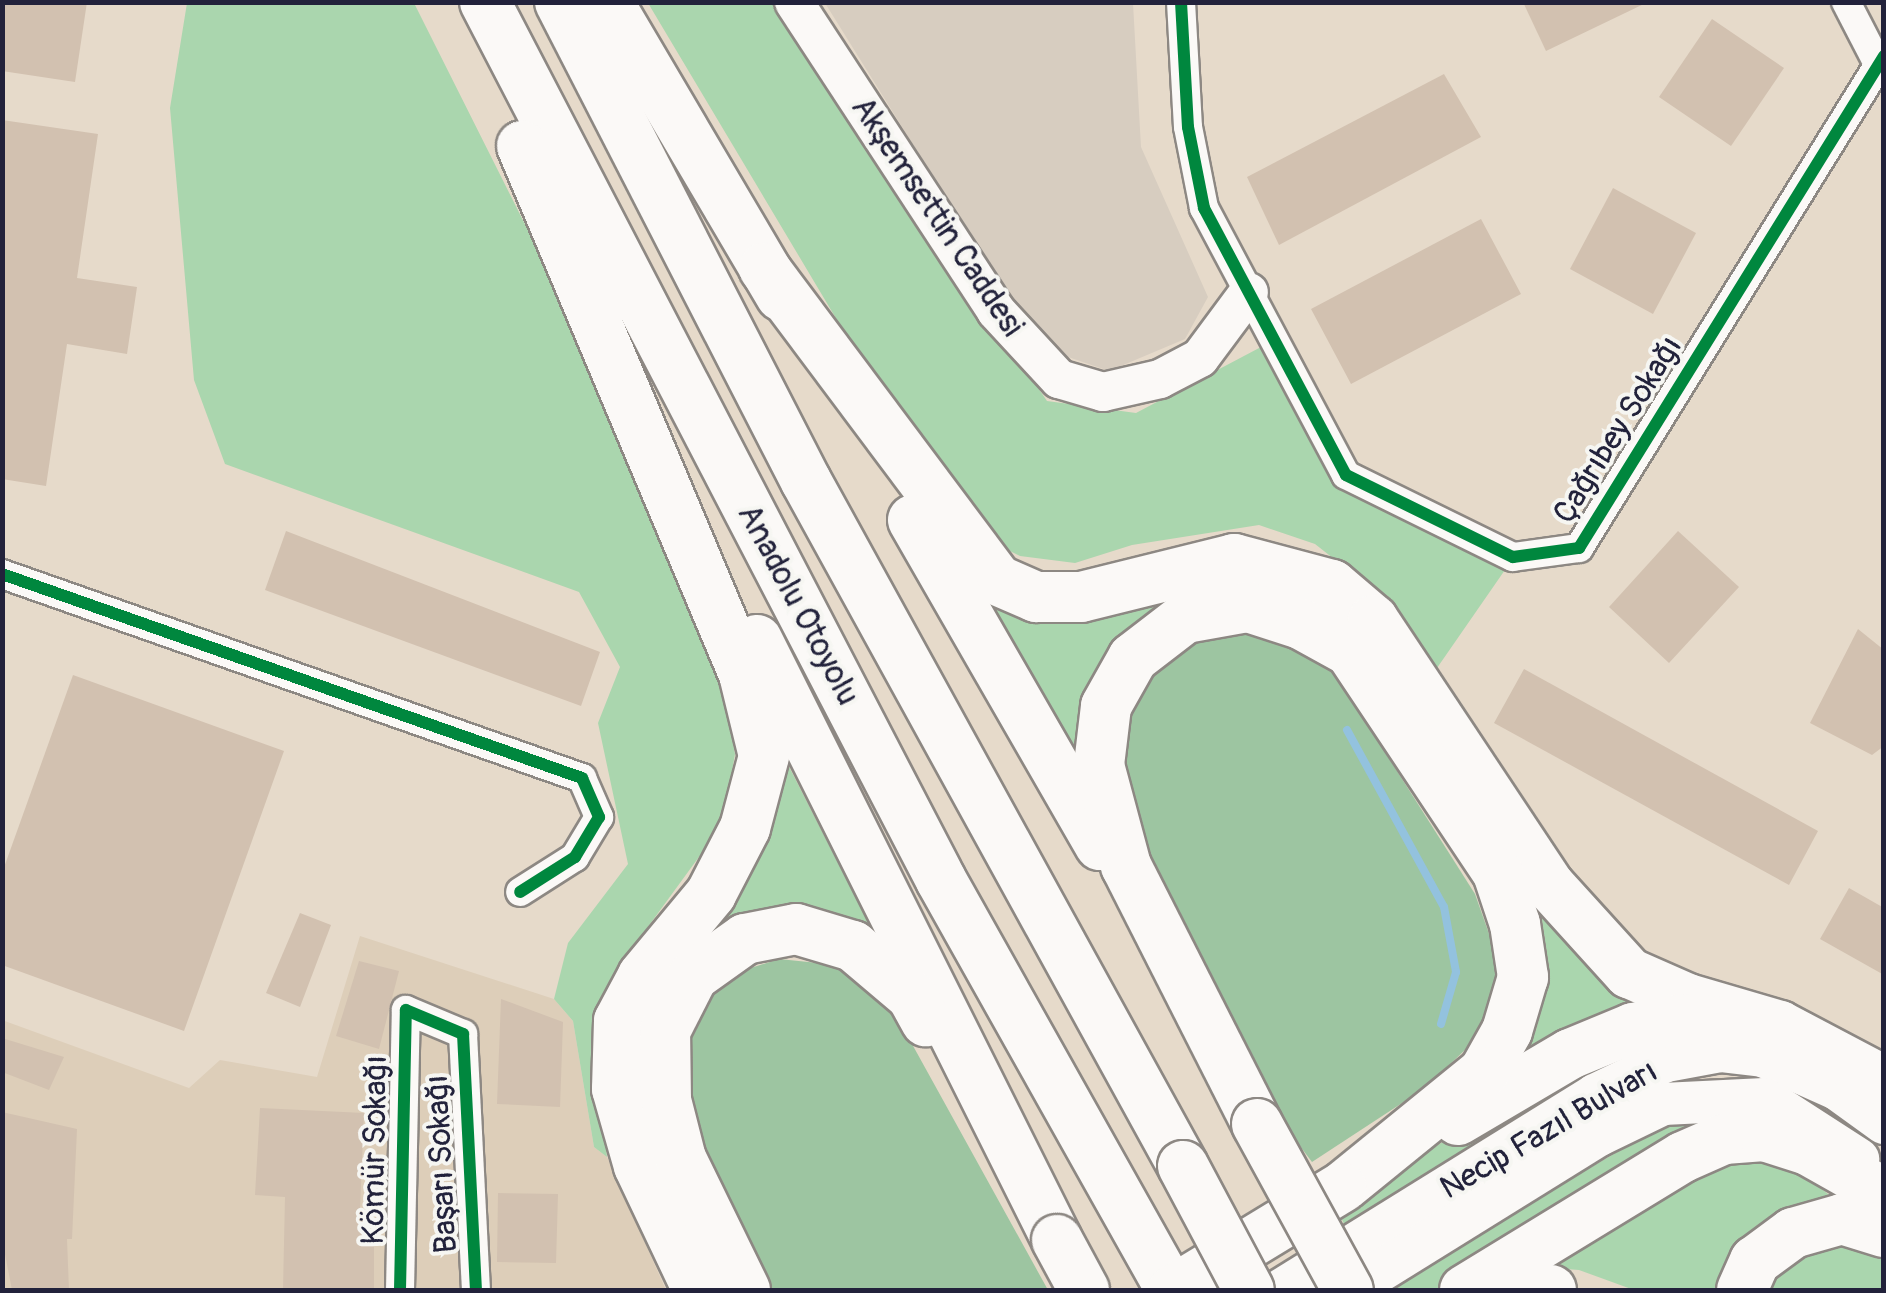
<!DOCTYPE html>
<meta charset="utf-8">
<style>
body{margin:0}
#map{position:relative;width:1886px;height:1293px;overflow:hidden;background:#e6daca;font-family:Pangolin,sans-serif}
div>[style]{position:absolute}
.built>*{inset:0;background:#ddceb9}
.industrial>*{inset:0;background:#d7cdc0}
.green>*{inset:0;background:#aad6ae}
.forest>*{inset:0;background:#9dc5a1}
.stream>*{height:8px;margin:-4px;padding:0 4px;transform-origin:4px;border-radius:4px;background:#93c2de}
.building>*{inset:0;background:#d2c1b0}
.roads{filter:drop-shadow(2px 0 #8d8883) drop-shadow(-2px 0 #8d8883) drop-shadow(0 2px #8d8883) drop-shadow(0 -2px #8d8883)}
.street>*{height:28px;margin:-14px;padding:0 14px;transform-origin:14px;border-radius:14px;background:#fbf9f7}
.secondary>*{height:38px;margin:-19px;padding:0 19px;transform-origin:19px;border-radius:19px;background:#fbf9f7}
.primary>*{height:42px;margin:-21px;padding:0 21px;transform-origin:21px;border-radius:21px;background:#fbf9f7}
.highway>*{height:50px;margin:-25px;padding:0 25px;transform-origin:25px;border-radius:25px;background:#fbf9f7}
.bridges{filter:drop-shadow(2px 0 #8d8883) drop-shadow(-2px 0 #8d8883) drop-shadow(0 2px #8d8883) drop-shadow(0 -2px #8d8883)}
.highway-bridge>*{height:50px;margin:-25px;padding:0 25px;transform-origin:25px;border-radius:25px;background:#fbf9f7}
.cycleway>*{height:12px;margin:-6px;padding:0 6px;transform-origin:6px;border-radius:6px;background:#00873e}
span{translate:-50% -50%;white-space:nowrap;text-align:center;line-height:1.15;-webkit-text-stroke:8px #f6f6f2;paint-order:stroke}
.street-label{font-size:32px;color:#22223b}
.frame{position:absolute;inset:0;border:5px solid #22223b;pointer-events:none}
</style>
<div id="map">
<div class="built">
<div style="clip-path:polygon(360px 936px,554px 999px,573px 1021px,594px 1147px,607px 1157px,666px 1290px,3px 1290px,2px 1020px,189px 1088px,220px 1060px,317px 1077px)"></div>
</div>
<div class="industrial">
<div style="clip-path:polygon(825px 3px,1133px 3px,1141px 147px,1208px 297px,1185px 339px,1109px 371px,1039px 347px)"></div>
</div>
<div class="green">
<div style="clip-path:polygon(187px 3px,414px 3px,578px 330px,721px 671px,735px 754px,723px 824px,623px 961px,595px 1037px,607px 1157px,594px 1147px,573px 1021px,554px 999px,568px 943px,628px 864px,598px 723px,620px 667px,579px 592px,225px 464px,194px 380px,170px 108px)"></div>
<div style="clip-path:polygon(648px 3px,778px 3px,1047px 401px,1136px 413px,1261px 347px,1338px 488px,1507px 567px,1437px 668px,1380px 595px,1315px 544px,1259px 525px,1132px 545px,1075px 563px,1020px 556px,971px 532px,899px 424px)"></div>
<div style="clip-path:polygon(971px 586px,1183px 590px,1081px 777px)"></div>
<div style="clip-path:polygon(781px 751px,877px 939px,680px 954px)"></div>
<div style="clip-path:polygon(1541px 914px,1611px 986px,1652px 1007px,1572px 1025px,1521px 1058px,1536px 1030px,1550px 975px)"></div>
<div style="clip-path:polygon(1604px 1048px,1615px 1059px,1344px 1224px,1335px 1205px)"></div>
<div style="clip-path:polygon(1670px 1121px,1715px 1123px,1599px 1186px,1440px 1290px,1381px 1290px)"></div>
<div style="clip-path:polygon(1737px 1153px,1790px 1164px,1842px 1205px,1734px 1252px,1716px 1290px,1634px 1290px,1579px 1270px,1528px 1266px)"></div>
<div style="clip-path:polygon(1821px 1244px,1883px 1250px,1883px 1290px,1760px 1290px,1766px 1275px)"></div>
</div>
<div class="forest">
<div style="clip-path:polygon(1250px 629px,1315px 656px,1338px 678px,1475px 894px,1499px 962px,1490px 1012px,1466px 1049px,1425px 1088px,1312px 1162px,1275px 1113px,1147px 869px,1118px 776px,1124px 706px,1154px 660px,1191px 633px)"></div>
<div style="clip-path:polygon(824px 956px,861px 977px,891px 1006px,1048px 1290px,773px 1290px,701px 1150px,684px 1086px,685px 1045px,705px 1000px,735px 973px,779px 959px,818px 963px)"></div>
</div>
<div class="stream">
<div style="left:1347px;top:730px;width:202px;rotate:61.3deg"></div>
<div style="left:1444px;top:907px;width:66px;rotate:79.5deg"></div>
<div style="left:1456px;top:972px;width:54px;rotate:106.1deg"></div>
</div>
<div class="building">
<div style="clip-path:polygon(2px 2px,87px 2px,75px 82px,2px 71px)"></div>
<div style="clip-path:polygon(1523px 2px,1648px 2px,1546px 51px)"></div>
<div style="clip-path:polygon(1712px 19px,1784px 68px,1731px 146px,1659px 97px)"></div>
<div style="clip-path:polygon(1444px 74px,1481px 137px,1279px 245px,1247px 177px)"></div>
<div style="clip-path:polygon(2px 120px,98px 134px,77px 278px,137px 287px,127px 354px,67px 344px,46px 486px,2px 479px)"></div>
<div style="clip-path:polygon(1613px 188px,1696px 233px,1653px 314px,1570px 269px)"></div>
<div style="clip-path:polygon(1481px 219px,1521px 294px,1351px 384px,1311px 309px)"></div>
<div style="clip-path:polygon(286px 531px,600px 652px,581px 706px,265px 590px)"></div>
<div style="clip-path:polygon(1678px 531px,1739px 587px,1669px 663px,1609px 607px)"></div>
<div style="clip-path:polygon(1858px 629px,1884px 650px,1884px 746px,1872px 755px,1810px 723px)"></div>
<div style="clip-path:polygon(1524px 669px,1818px 831px,1789px 885px,1494px 723px)"></div>
<div style="clip-path:polygon(73px 675px,284px 751px,184px 1031px,2px 965px,2px 873px)"></div>
<div style="clip-path:polygon(1849px 888px,1884px 908px,1884px 975px,1820px 939px)"></div>
<div style="clip-path:polygon(300px 913px,331px 925px,300px 1007px,266px 993px)"></div>
<div style="clip-path:polygon(359px 961px,399px 971px,379px 1049px,336px 1036px)"></div>
<div style="clip-path:polygon(501px 999px,563px 1022px,560px 1107px,497px 1104px)"></div>
<div style="clip-path:polygon(2px 1038px,64px 1057px,49px 1090px,2px 1072px)"></div>
<div style="clip-path:polygon(260px 1108px,364px 1113px,360px 1209px,374px 1209px,374px 1290px,283px 1290px,285px 1197px,255px 1195px)"></div>
<div style="clip-path:polygon(2px 1112px,77px 1129px,72px 1239px,67px 1239px,69px 1290px,12px 1290px,2px 1239px)"></div>
<div style="clip-path:polygon(498px 1193px,558px 1194px,556px 1263px,497px 1262px)"></div>
</div>
<div class="roads">
<div class="street">
<div style="left:1181px;top:2px;width:125px;rotate:86.8deg"></div>
<div style="left:1188px;top:127px;width:83px;rotate:78.8deg"></div>
<div style="left:1204px;top:208px;width:302px;rotate:62deg"></div>
<div style="left:1346px;top:475px;width:186px;rotate:26.2deg"></div>
<div style="left:1513px;top:557px;width:67px;rotate:-7.8deg"></div>
<div style="left:1579px;top:548px;width:579px;rotate:-58.2deg"></div>
<div style="left:1846px;top:2px;width:65px;rotate:62.7deg"></div>
<div style="left:2px;top:574px;width:615px;rotate:19.38deg"></div>
<div style="left:582px;top:778px;width:43px;rotate:66.4deg"></div>
<div style="left:599px;top:817px;width:47px;rotate:121deg"></div>
<div style="left:575px;top:857px;width:65px;rotate:147.5deg"></div>
<div style="left:400px;top:1290px;width:280px;rotate:-88.8deg"></div>
<div style="left:406px;top:1010px;width:62px;rotate:22.8deg"></div>
<div style="left:463px;top:1034px;width:256px;rotate:87.1deg"></div>
</div>
<div class="secondary">
<div style="left:794px;top:2px;width:369px;rotate:56.8deg"></div>
<div style="left:996px;top:311px;width:93px;rotate:47.2deg"></div>
<div style="left:1059px;top:379px;width:46px;rotate:16.5deg"></div>
<div style="left:1103px;top:392px;width:58px;rotate:-12.8deg"></div>
<div style="left:1160px;top:379px;width:45px;rotate:-27.7deg"></div>
<div style="left:1200px;top:358px;width:82px;rotate:-53.4deg"></div>
</div>
<div class="primary">
<div style="left:1281px;top:1290px;width:370px;rotate:-31.8deg"></div>
<div style="left:1595px;top:1095px;width:79px;rotate:-25.6deg"></div>
<div style="left:1666px;top:1061px;width:55px;rotate:-10.5deg"></div>
<div style="left:1720px;top:1051px;width:43px;rotate:6.6deg"></div>
<div style="left:1763px;top:1056px;width:81px;rotate:24deg"></div>
<div style="left:1837px;top:1089px;width:58px;rotate:35.9deg"></div>
<div style="left:1349px;top:1290px;width:294px;rotate:-31.8deg"></div>
<div style="left:1599px;top:1135px;width:71px;rotate:-25.8deg"></div>
<div style="left:1663px;top:1104px;width:102px;rotate:-2.8deg"></div>
<div style="left:1765px;top:1099px;width:111px;rotate:32.8deg"></div>
</div>
<div class="highway">
<div style="left:485px;top:2px;width:989px;rotate:62.55deg"></div>
<div style="left:941px;top:880px;width:470px;rotate:60.7deg"></div>
<div style="left:560px;top:2px;width:538px;rotate:62.82deg"></div>
<div style="left:806px;top:481px;width:782px;rotate:61.17deg"></div>
<div style="left:608px;top:2px;width:341px;rotate:59.5deg"></div>
<div style="left:522px;top:146px;width:573px;rotate:67.2deg"></div>
<div style="left:744px;top:674px;width:84px;rotate:76.3deg"></div>
<div style="left:764px;top:756px;width:74px;rotate:104.8deg"></div>
<div style="left:745px;top:828px;width:74px;rotate:117.3deg"></div>
<div style="left:711px;top:894px;width:107px;rotate:129.7deg"></div>
<div style="left:643px;top:976px;width:51px;rotate:118.1deg"></div>
<div style="left:619px;top:1021px;width:68px;rotate:91.7deg"></div>
<div style="left:617px;top:1089px;width:80px;rotate:74.1deg"></div>
<div style="left:639px;top:1166px;width:137px;rotate:64.6deg"></div>
<div style="left:764px;top:268px;width:389px;rotate:53.2deg"></div>
<div style="left:997px;top:580px;width:43px;rotate:23.6deg"></div>
<div style="left:1036px;top:597px;width:45px"></div>
<div style="left:1081px;top:597px;width:158px;rotate:-13.9deg"></div>
<div style="left:1234px;top:559px;width:101px;rotate:14.9deg"></div>
<div style="left:1332px;top:585px;width:54px;rotate:40.5deg"></div>
<div style="left:1373px;top:620px;width:320px;rotate:56.4deg"></div>
<div style="left:1550px;top:886px;width:118px;rotate:47.8deg"></div>
<div style="left:1629px;top:973px;width:64px;rotate:23.8deg"></div>
<div style="left:1688px;top:999px;width:96px;rotate:16.4deg"></div>
<div style="left:1780px;top:1026px;width:118px;rotate:27.9deg"></div>
<div style="left:913px;top:520px;width:375px;rotate:60.1deg"></div>
<div style="left:757px;top:640px;width:671px;rotate:63.43deg"></div>
<div style="left:1458px;top:1120px;width:130px;rotate:-30.5deg"></div>
<div style="left:1570px;top:1054px;width:68px;rotate:-22.4deg"></div>
<div style="left:1633px;top:1028px;width:49px;rotate:-10.6deg"></div>
<div style="left:1681px;top:1019px;width:43px;rotate:4deg"></div>
<div style="left:1257px;top:1124px;width:289px;rotate:-116.9deg"></div>
<div style="left:1126px;top:866px;width:105px;rotate:-105deg"></div>
<div style="left:1099px;top:765px;width:59px;rotate:-83.2deg"></div>
<div style="left:1106px;top:706px;width:55px;rotate:-60.6deg"></div>
<div style="left:1133px;top:658px;width:66px;rotate:-37.6deg"></div>
<div style="left:1185px;top:618px;width:64px;rotate:-9.9deg"></div>
<div style="left:1248px;top:607px;width:56px;rotate:17.8deg"></div>
<div style="left:1301px;top:624px;width:56px;rotate:28.9deg"></div>
<div style="left:1350px;top:651px;width:267px;rotate:56.3deg"></div>
<div style="left:1498px;top:873px;width:54px;rotate:71.6deg"></div>
<div style="left:1515px;top:924px;width:54px;rotate:81.4deg"></div>
<div style="left:1523px;top:977px;width:56px;rotate:106.5deg"></div>
<div style="left:1507px;top:1031px;width:47px;rotate:119.3deg"></div>
<div style="left:1484px;top:1072px;width:179px;rotate:140.9deg"></div>
<div style="left:745px;top:1290px;width:146px;rotate:-116deg"></div>
<div style="left:681px;top:1159px;width:61px;rotate:-104.3deg"></div>
<div style="left:666px;top:1100px;width:69px;rotate:-90.8deg"></div>
<div style="left:665px;top:1031px;width:62px;rotate:-63deg"></div>
<div style="left:693px;top:976px;width:64px;rotate:-35.4deg"></div>
<div style="left:745px;top:939px;width:52px;rotate:-11.1deg"></div>
<div style="left:796px;top:929px;width:59px;rotate:16.6deg"></div>
<div style="left:853px;top:946px;width:77px;rotate:40.3deg"></div>
<div style="left:912px;top:996px;width:29px;rotate:61deg"></div>
<div style="left:1173px;top:1290px;width:197px;rotate:-31.3deg"></div>
<div style="left:1465px;top:1290px;width:255px;rotate:-31.4deg"></div>
<div style="left:1683px;top:1157px;width:45px;rotate:-23.7deg"></div>
<div style="left:1724px;top:1139px;width:40px;rotate:-4.3deg"></div>
<div style="left:1764px;top:1136px;width:46px;rotate:17.7deg"></div>
<div style="left:1808px;top:1150px;width:87px;rotate:29.5deg"></div>
<div style="left:1517px;top:1290px;width:34px"></div>
<div style="left:1742px;top:1290px;width:32px;rotate:-66deg"></div>
<div style="left:1755px;top:1261px;width:47px;rotate:-36.4deg"></div>
<div style="left:1793px;top:1233px;width:51px;rotate:-15.9deg"></div>
<div style="left:1842px;top:1219px;width:44px;rotate:17.2deg"></div>
</div>
</div>
<div class="bridges">
<div class="highway-bridge">
<div style="left:1257px;top:1124px;width:189px;rotate:61.3deg"></div>
<div style="left:1183px;top:1166px;width:140px;rotate:62deg"></div>
<div style="left:1057px;top:1240px;width:57px;rotate:61.6deg"></div>
</div>
</div>
<div class="cycleway">
<div style="left:1181px;top:2px;width:125px;rotate:86.8deg"></div>
<div style="left:1188px;top:127px;width:83px;rotate:78.8deg"></div>
<div style="left:1204px;top:208px;width:302px;rotate:62deg"></div>
<div style="left:1346px;top:475px;width:186px;rotate:26.2deg"></div>
<div style="left:1513px;top:557px;width:67px;rotate:-7.8deg"></div>
<div style="left:1579px;top:548px;width:579px;rotate:-58.2deg"></div>
<div style="left:2px;top:574px;width:615px;rotate:19.38deg"></div>
<div style="left:582px;top:778px;width:43px;rotate:66.4deg"></div>
<div style="left:599px;top:817px;width:47px;rotate:121deg"></div>
<div style="left:575px;top:857px;width:65px;rotate:147.5deg"></div>
<div style="left:400px;top:1290px;width:280px;rotate:-88.8deg"></div>
<div style="left:406px;top:1010px;width:62px;rotate:22.8deg"></div>
<div style="left:463px;top:1034px;width:256px;rotate:87.1deg"></div>
</div>
<div class="street-label">
<span style="left:937px;top:217px;rotate:56deg">Akşemsettin Caddesi</span>
<span style="left:1618px;top:430px;rotate:-58deg">Çağrıbey Sokağı</span>
<span style="left:798px;top:605px;rotate:62deg">Anadolu Otoyolu</span>
<span style="left:1549px;top:1130px;rotate:-30deg">Necip Fazıl Bulvarı</span>
<span style="left:375px;top:1150px;rotate:-89deg">Kömür Sokağı</span>
<span style="left:442px;top:1164px;rotate:-93deg">Başarı Sokağı</span>
</div>
<div class="frame"></div>
</div>
